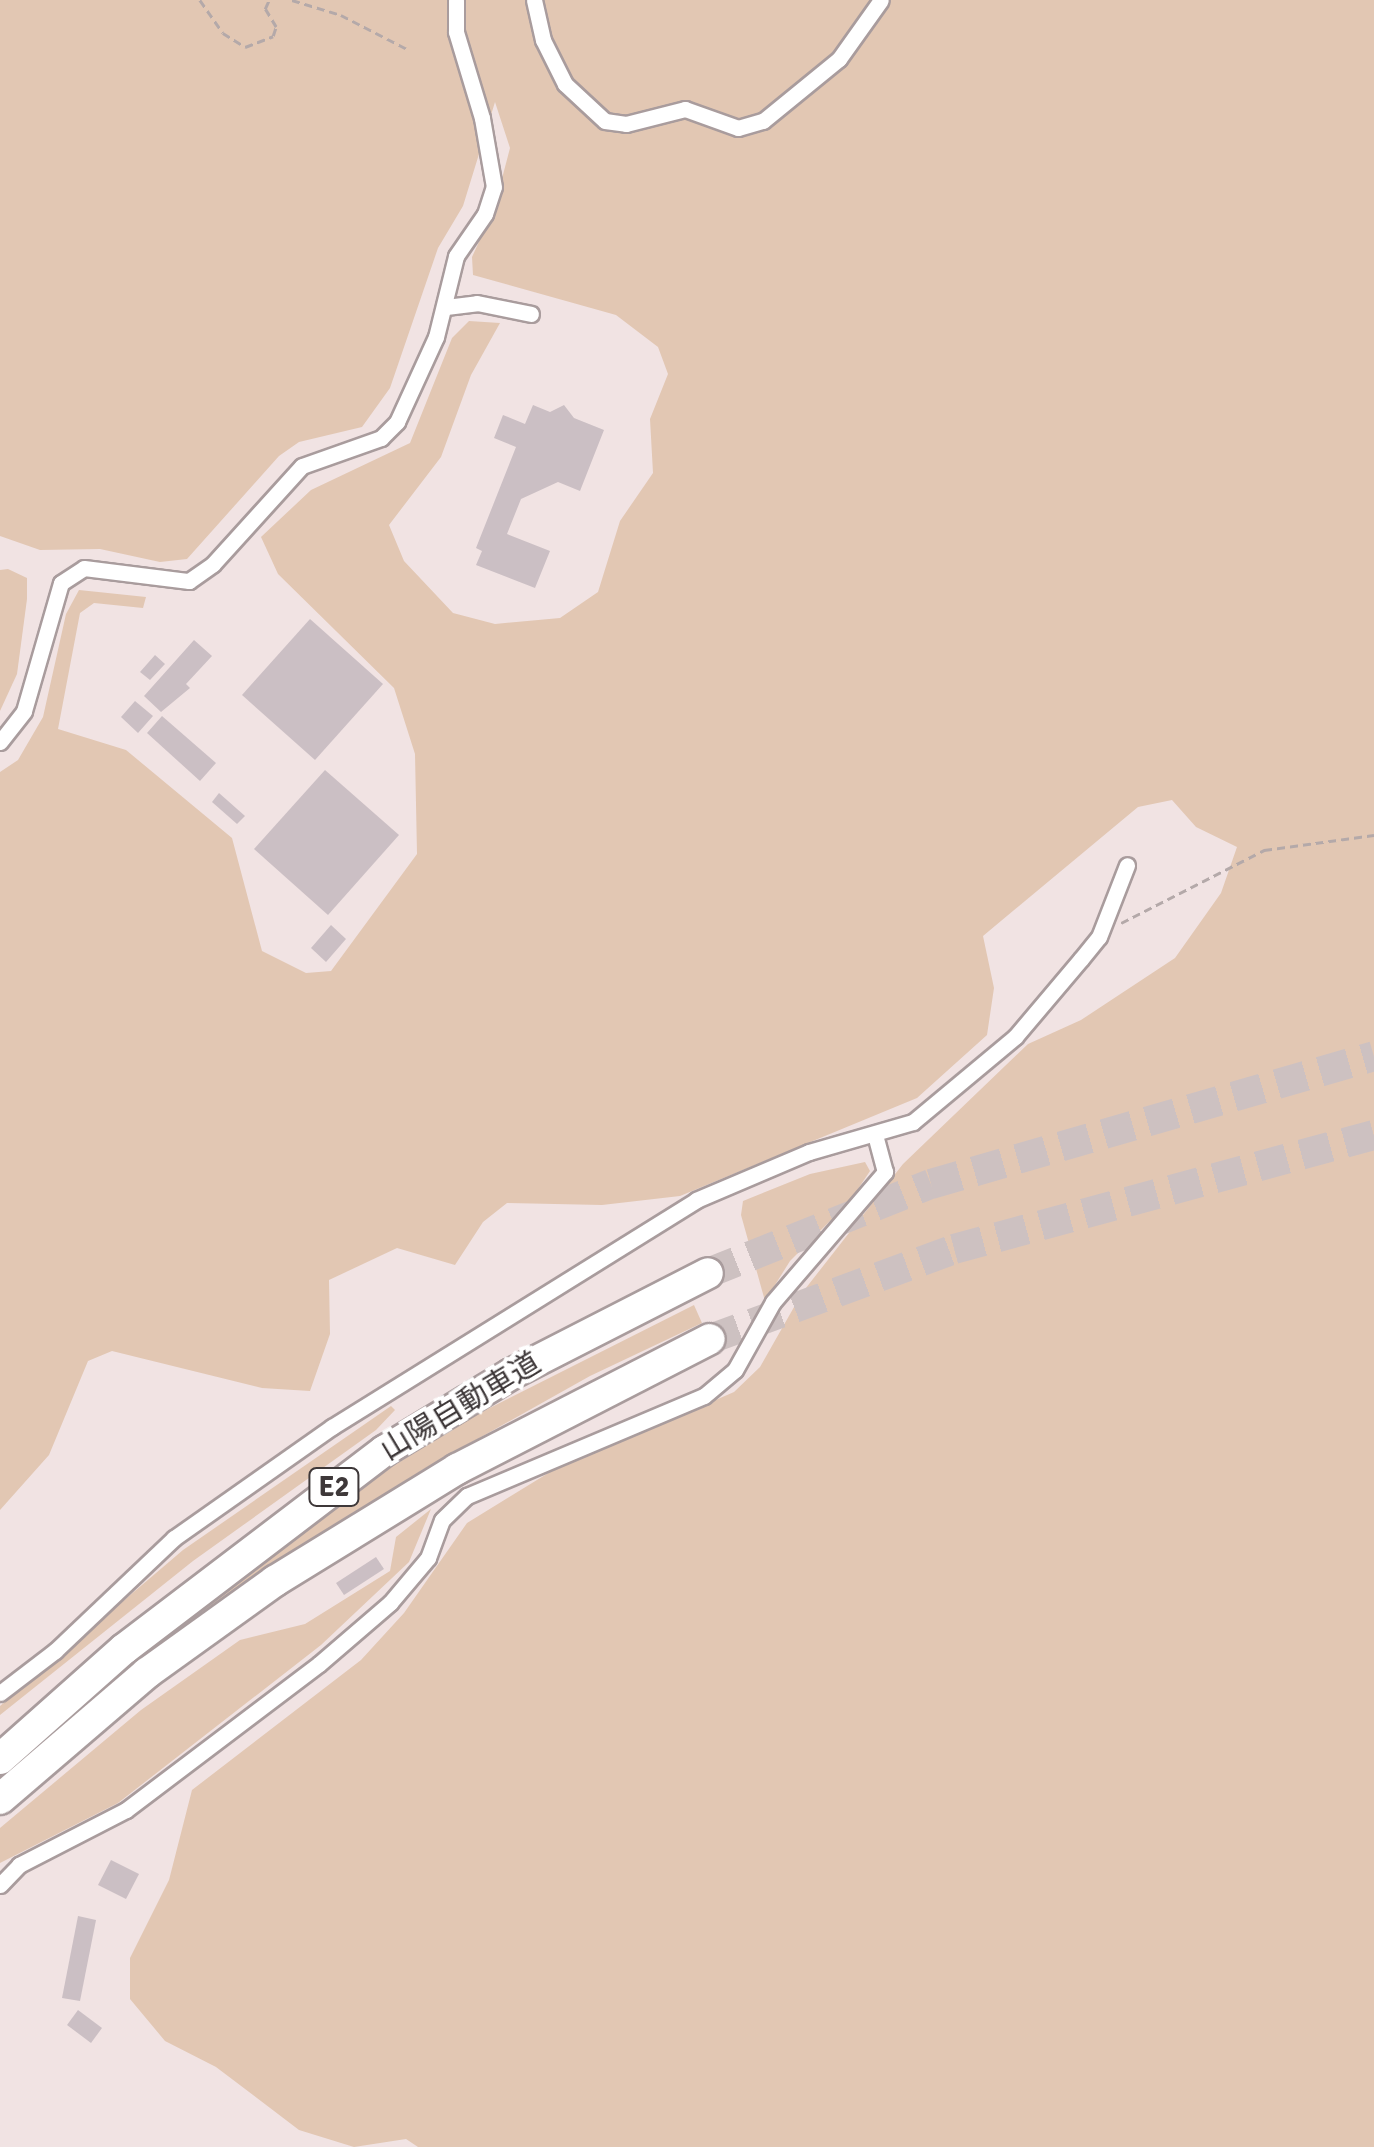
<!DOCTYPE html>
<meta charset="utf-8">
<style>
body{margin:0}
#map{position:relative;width:1374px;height:2147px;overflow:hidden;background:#f1e3e3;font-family:Signika,"Noto Sans JP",sans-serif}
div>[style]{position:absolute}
.green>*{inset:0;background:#e2c7b3}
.building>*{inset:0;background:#cbbfc4}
.motorway-tunnel>*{height:30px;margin-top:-15px;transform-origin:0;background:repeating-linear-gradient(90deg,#cdc1c1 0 30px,transparent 0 45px)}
.path>*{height:2.5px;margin-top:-1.25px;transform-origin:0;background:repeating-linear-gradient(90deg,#b4a9a9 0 8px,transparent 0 13px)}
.roads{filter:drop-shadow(2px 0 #a99c9d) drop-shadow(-2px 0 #a99c9d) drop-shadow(0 2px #a99c9d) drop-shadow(0 -2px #a99c9d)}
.minor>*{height:15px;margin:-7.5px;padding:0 7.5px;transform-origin:7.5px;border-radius:7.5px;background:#fff}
.motorway>*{height:30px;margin:-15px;padding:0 15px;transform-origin:15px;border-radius:15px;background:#fff}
span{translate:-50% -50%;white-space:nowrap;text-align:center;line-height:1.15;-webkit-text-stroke:8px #fff;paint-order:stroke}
.shield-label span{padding:2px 8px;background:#fff;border:2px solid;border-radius:8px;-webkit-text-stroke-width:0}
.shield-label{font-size:28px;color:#3e3839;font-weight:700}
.street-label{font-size:30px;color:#3e3839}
</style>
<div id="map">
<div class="green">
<div style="clip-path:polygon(0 0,1374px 0,1374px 2147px,418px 2147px,406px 2139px,354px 2147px,299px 2130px,216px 2067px,165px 2041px,130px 1999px,130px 1958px,169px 1880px,192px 1790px,361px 1660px,404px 1613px,467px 1523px,550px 1472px,734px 1392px,760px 1367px,802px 1293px,903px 1164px,1028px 1044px,1081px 1020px,1175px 958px,1221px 893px,1237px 847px,1196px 827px,1172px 800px,1138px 807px,983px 936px,994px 988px,987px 1035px,917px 1098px,680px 1196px,602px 1205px,507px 1203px,483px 1222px,455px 1265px,397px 1248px,329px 1280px,330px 1334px,310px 1391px,262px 1388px,112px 1351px,88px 1361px,49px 1455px,0 1510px,0 772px,18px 760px,43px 717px,66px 614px,79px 590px,146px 597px,143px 608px,94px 603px,80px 613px,58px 729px,126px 750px,232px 838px,262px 951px,306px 973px,331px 971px,417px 854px,415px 754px,394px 688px,278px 574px,261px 537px,311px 490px,410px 443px,452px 338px,469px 321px,500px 323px,471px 375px,441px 457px,389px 525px,404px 561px,453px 613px,495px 624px,560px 618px,598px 592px,620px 521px,653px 473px,650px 419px,668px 374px,658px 347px,616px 315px,473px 275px,472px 257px,494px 209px,510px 148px,495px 102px,463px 206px,438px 248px,390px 388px,362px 427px,299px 442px,279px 456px,187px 559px,160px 562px,100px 549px,40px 550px,0 536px)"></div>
<div style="clip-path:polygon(8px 569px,27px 578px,27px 599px,17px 674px,0 711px,0 570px)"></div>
<div style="clip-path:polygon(865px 1162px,870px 1171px,850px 1201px,790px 1261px,765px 1301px,741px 1215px,743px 1201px,810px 1174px)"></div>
<div style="clip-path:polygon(694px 1305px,702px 1323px,590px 1376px,422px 1470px,97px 1692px,178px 1623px,393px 1466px,476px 1415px)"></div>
<div style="clip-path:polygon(391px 1406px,395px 1410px,376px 1430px,193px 1561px,0 1715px,0 1706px,183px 1550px)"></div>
<div style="clip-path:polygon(431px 1509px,409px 1562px,321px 1645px,118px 1803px,0 1863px,0 1828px,141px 1710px,240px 1640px,305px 1624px,390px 1571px,396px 1537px)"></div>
</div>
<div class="building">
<div style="clip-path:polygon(533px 405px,550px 412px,564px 405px,574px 418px,604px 430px,580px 491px,558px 482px,521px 499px,507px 534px,550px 551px,535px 588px,476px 565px,482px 551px,476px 548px,516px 447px,494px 438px,503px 415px,525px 424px)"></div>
<div style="clip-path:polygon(310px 619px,383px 684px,315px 760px,242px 695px)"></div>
<div style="clip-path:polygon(194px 640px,212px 656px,186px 684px,190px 688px,161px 712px,144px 696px)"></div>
<div style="clip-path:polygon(155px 655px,165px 664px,150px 680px,140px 672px)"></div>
<div style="clip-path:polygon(135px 701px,153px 716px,138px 733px,121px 717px)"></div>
<div style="clip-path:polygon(162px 716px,216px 763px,200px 781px,147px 733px)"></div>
<div style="clip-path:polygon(325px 770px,399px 835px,328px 915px,254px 849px)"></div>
<div style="clip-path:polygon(219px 793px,245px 816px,237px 824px,212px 802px)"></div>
<div style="clip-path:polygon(331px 925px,346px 939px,326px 962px,311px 948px)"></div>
<div style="clip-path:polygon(376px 1557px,384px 1569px,344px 1595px,336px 1583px)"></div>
<div style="clip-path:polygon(111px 1860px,139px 1874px,126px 1899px,98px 1885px)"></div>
<div style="clip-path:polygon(78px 1916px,96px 1920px,80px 2001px,62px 1998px)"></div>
<div style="clip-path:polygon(78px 2010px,102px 2028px,91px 2043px,67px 2025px)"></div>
</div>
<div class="motorway-tunnel">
<div style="left:708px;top:1273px;width:240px;rotate:-21.8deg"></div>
<div style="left:931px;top:1184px;width:461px;rotate:-16.1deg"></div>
<div style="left:710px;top:1339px;width:260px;rotate:-20.2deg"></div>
<div style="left:954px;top:1249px;width:435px;rotate:-15.2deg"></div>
</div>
<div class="path">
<div style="left:200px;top:0;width:40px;rotate:55.1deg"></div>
<div style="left:223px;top:33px;width:26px;rotate:32deg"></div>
<div style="left:245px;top:47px;width:30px;rotate:-21deg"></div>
<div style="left:273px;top:36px;width:9px;rotate:-72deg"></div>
<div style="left:276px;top:27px;width:21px;rotate:-121deg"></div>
<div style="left:265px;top:9px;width:10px;rotate:-66deg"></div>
<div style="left:292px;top:0;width:51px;rotate:17deg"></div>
<div style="left:341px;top:15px;width:76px;rotate:27.2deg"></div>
<div style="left:1121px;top:923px;width:161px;rotate:-27deg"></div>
<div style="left:1264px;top:850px;width:111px;rotate:-7.8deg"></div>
</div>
<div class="roads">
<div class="minor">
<div style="left:534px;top:0;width:41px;rotate:77.3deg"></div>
<div style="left:543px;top:40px;width:49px;rotate:63.4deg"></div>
<div style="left:565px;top:84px;width:54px;rotate:42.8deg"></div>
<div style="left:605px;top:121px;width:21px;rotate:8deg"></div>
<div style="left:626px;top:124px;width:61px;rotate:-14.3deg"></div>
<div style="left:685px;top:109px;width:56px;rotate:19.7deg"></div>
<div style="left:738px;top:128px;width:26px;rotate:-16deg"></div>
<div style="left:763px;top:121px;width:98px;rotate:-39.2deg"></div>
<div style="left:839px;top:59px;width:72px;rotate:-54.6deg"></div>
<div style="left:446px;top:307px;width:31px;rotate:-7deg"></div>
<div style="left:477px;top:303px;width:55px;rotate:11.5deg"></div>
<div style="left:0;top:742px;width:39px;rotate:-52deg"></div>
<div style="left:24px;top:711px;width:133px;rotate:-73.9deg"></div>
<div style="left:61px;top:583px;width:27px;rotate:-33deg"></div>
<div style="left:84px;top:568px;width:106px;rotate:7.1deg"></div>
<div style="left:189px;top:581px;width:29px;rotate:-35deg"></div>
<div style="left:213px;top:564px;width:132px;rotate:-47.8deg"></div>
<div style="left:302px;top:466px;width:84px;rotate:-19.5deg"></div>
<div style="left:381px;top:438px;width:23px;rotate:-45deg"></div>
<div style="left:397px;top:422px;width:94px;rotate:-65.4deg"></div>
<div style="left:436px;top:337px;width:83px;rotate:-76.1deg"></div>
<div style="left:456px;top:256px;width:51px;rotate:-55.4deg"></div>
<div style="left:485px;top:214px;width:28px;rotate:-72deg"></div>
<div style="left:494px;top:187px;width:70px;rotate:-99.9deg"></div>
<div style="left:482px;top:118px;width:90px;rotate:-106.8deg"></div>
<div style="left:456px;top:32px;width:32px;rotate:-90deg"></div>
<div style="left:0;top:1693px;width:69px;rotate:-37.4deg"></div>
<div style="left:55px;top:1651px;width:164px;rotate:-43.5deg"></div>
<div style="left:174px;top:1538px;width:193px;rotate:-35.1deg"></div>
<div style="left:332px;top:1427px;width:429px;rotate:-31.9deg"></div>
<div style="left:696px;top:1200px;width:123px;rotate:-23deg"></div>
<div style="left:809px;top:1152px;width:108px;rotate:-16.1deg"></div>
<div style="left:913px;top:1122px;width:133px;rotate:-39.8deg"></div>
<div style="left:1015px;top:1037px;width:102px;rotate:-49.8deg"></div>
<div style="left:1081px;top:959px;width:28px;rotate:-51deg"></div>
<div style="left:1099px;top:937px;width:77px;rotate:-68.7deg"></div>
<div style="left:0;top:1885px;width:28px;rotate:-46deg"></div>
<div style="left:19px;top:1865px;width:120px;rotate:-27.2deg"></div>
<div style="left:126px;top:1810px;width:242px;rotate:-37.1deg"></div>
<div style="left:319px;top:1664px;width:94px;rotate:-40.7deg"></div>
<div style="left:390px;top:1603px;width:59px;rotate:-49.8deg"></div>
<div style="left:428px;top:1558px;width:40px;rotate:-69.8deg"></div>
<div style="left:442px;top:1520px;width:35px;rotate:-44deg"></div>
<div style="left:467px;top:1496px;width:257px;rotate:-22.9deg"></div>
<div style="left:704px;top:1396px;width:40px;rotate:-40deg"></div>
<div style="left:735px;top:1370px;width:78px;rotate:-60.8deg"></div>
<div style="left:773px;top:1302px;width:172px;rotate:-49.3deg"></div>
<div style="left:885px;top:1172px;width:39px;rotate:-105deg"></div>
</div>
<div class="motorway">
<div style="left:0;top:1759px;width:166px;rotate:-41.6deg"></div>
<div style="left:124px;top:1649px;width:327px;rotate:-37.3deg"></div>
<div style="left:384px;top:1451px;width:149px;rotate:-31.2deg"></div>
<div style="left:511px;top:1374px;width:221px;rotate:-27.1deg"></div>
<div style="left:0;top:1799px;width:194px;rotate:-40.6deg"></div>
<div style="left:147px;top:1673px;width:158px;rotate:-35.7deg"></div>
<div style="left:275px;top:1581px;width:214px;rotate:-31.6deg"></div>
<div style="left:457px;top:1469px;width:284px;rotate:-27.2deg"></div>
</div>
</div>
<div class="shield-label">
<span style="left:334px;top:1487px">E2</span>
</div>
<div class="street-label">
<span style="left:461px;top:1407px;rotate:-31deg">山陽自動車道</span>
</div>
</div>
